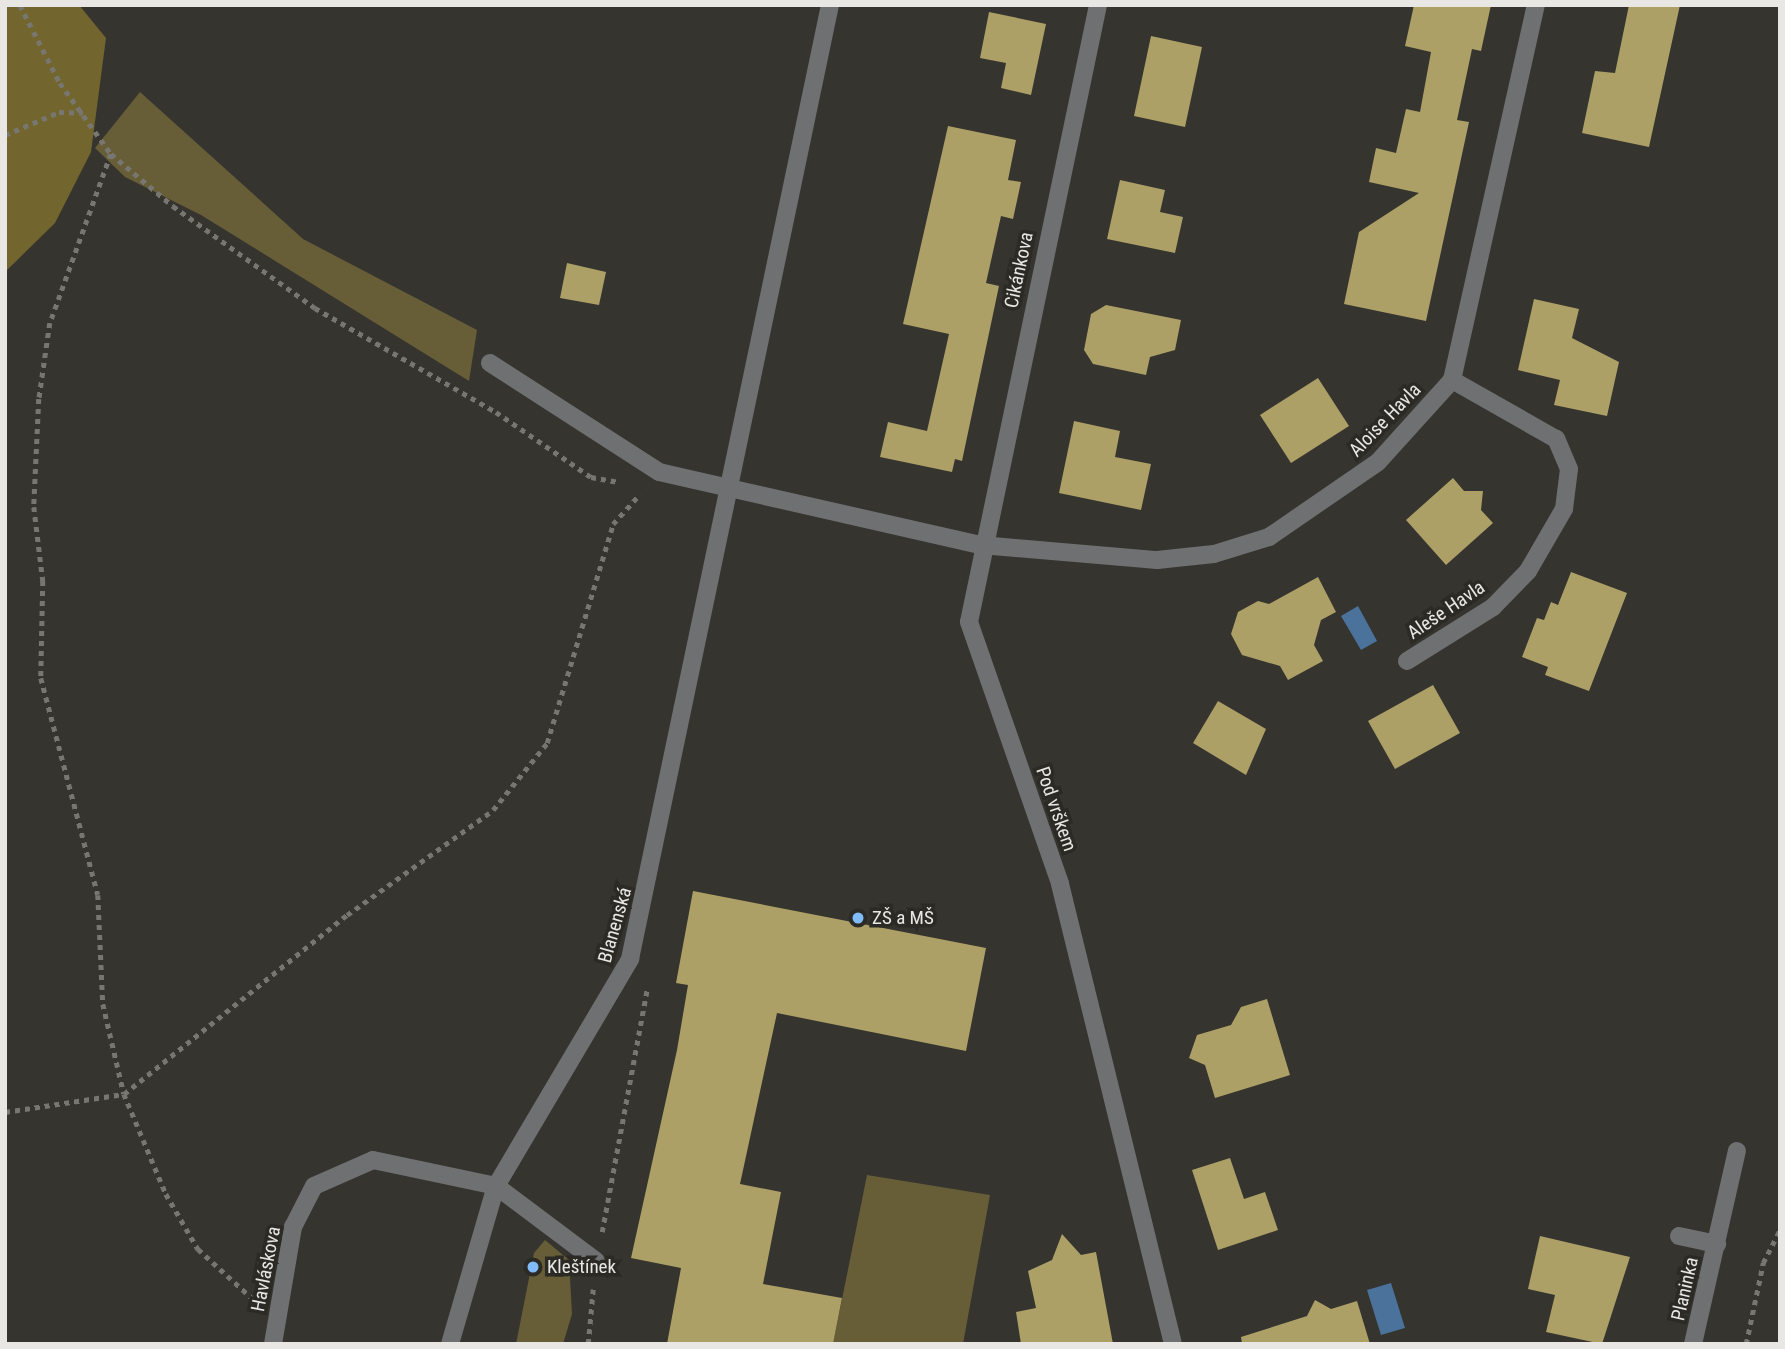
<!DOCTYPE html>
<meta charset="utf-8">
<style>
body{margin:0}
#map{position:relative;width:1785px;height:1349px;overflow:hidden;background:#35342f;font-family:"Roboto Condensed",sans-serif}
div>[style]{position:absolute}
.green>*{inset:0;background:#675e38}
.forest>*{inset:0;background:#72652d}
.water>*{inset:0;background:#4b729b}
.building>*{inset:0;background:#ada067}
.path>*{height:4.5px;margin-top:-2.25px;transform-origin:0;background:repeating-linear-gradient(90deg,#777671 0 5px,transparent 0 10px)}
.minor>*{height:18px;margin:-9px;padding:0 9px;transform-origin:9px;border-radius:9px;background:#6f7072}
.dots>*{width:19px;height:19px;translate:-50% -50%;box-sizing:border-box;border:4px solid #2b2a25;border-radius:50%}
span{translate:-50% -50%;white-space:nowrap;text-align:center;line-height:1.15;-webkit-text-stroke:7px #2b2a25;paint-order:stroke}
.street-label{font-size:19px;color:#e8e7e4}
.poi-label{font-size:19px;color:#e8e7e4}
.left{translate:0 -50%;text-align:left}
.frame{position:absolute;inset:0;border:7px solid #e8e7e4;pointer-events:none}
</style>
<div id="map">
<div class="green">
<div style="clip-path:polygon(140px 92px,303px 239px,477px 330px,469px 381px,201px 215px,125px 177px,95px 148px)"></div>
<div style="clip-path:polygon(867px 1175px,990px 1195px,963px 1344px,833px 1344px)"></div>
<div style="clip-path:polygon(545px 1240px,569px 1260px,572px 1314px,563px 1344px,516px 1344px,534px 1253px)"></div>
</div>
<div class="forest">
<div style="clip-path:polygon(5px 5px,79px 5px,106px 38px,91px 152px,55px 223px,5px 272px)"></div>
</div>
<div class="water">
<div style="clip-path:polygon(1358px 606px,1377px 641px,1361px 650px,1341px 616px)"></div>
<div style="clip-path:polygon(1391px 1283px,1405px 1328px,1381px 1335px,1367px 1290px)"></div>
</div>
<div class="building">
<div style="clip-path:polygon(1414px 5px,1491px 5px,1481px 51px,1472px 49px,1457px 120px,1469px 122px,1426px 321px,1344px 304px,1359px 232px,1419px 193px,1369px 182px,1376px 148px,1396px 153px,1406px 109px,1420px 112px,1431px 52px,1405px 46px)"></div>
<div style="clip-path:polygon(1629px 5px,1680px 5px,1649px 147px,1582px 133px,1595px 71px,1615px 73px)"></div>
<div style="clip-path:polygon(989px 12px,1046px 24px,1031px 95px,1001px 88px,1006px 63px,980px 58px)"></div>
<div style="clip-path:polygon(1151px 36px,1202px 47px,1185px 127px,1134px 116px)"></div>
<div style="clip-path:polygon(948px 126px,1016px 140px,1008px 180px,1021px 182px,1013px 219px,1001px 216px,986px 283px,999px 286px,962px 461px,955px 459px,952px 472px,880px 457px,888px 422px,927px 431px,949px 334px,903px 324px)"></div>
<div style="clip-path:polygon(1120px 180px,1165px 190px,1160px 212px,1183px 217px,1175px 253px,1107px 239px)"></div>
<div style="clip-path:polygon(567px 263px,606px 272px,599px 305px,560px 298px)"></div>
<div style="clip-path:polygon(1534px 299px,1579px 309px,1572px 338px,1619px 362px,1607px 416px,1554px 405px,1560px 380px,1518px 370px)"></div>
<div style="clip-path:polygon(1106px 305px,1181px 320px,1175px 350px,1150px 357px,1146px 375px,1093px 364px,1084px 350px,1091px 314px)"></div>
<div style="clip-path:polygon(1318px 378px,1349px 426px,1291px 463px,1260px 415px)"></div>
<div style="clip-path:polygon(1074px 421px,1120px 431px,1115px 457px,1151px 464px,1141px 510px,1059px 493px)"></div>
<div style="clip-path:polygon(1453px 478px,1464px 491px,1483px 491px,1481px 510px,1493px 523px,1446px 565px,1406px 520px)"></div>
<div style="clip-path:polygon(1571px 572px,1627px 593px,1589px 691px,1545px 675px,1548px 667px,1522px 657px,1537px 618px,1544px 620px,1551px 602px,1558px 605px)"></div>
<div style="clip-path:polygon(1318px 577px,1336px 612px,1321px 620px,1314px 645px,1323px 661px,1288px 680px,1280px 666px,1242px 655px,1231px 634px,1238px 612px,1258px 601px,1269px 604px)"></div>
<div style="clip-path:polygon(1433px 685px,1460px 733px,1395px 769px,1368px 721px)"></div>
<div style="clip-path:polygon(1218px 701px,1266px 729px,1246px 775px,1193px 743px)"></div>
<div style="clip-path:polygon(693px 891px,986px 948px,966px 1051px,777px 1013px,740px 1184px,781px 1192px,763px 1284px,842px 1298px,833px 1344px,667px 1344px,681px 1268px,631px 1258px,677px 1050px,688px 985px,676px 983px)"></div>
<div style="clip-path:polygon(1267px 999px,1290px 1075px,1215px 1098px,1205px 1065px,1189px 1058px,1197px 1035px,1231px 1025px,1241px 1007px)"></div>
<div style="clip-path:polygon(1230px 1158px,1244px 1199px,1265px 1192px,1278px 1230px,1218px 1250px,1192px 1170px)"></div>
<div style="clip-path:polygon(1062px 1234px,1081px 1255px,1096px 1252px,1113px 1344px,1021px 1344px,1016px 1312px,1036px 1308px,1028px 1271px,1052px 1260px)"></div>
<div style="clip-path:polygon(1540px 1236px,1630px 1257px,1602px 1344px,1546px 1332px,1555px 1295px,1528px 1289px)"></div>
<div style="clip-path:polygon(1315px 1300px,1331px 1309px,1357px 1301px,1370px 1344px,1242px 1344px,1241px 1337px,1307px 1316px)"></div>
</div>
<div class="path">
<div style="left:20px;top:5px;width:88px;rotate:62.9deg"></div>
<div style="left:60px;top:83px;width:87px;rotate:54.3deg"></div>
<div style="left:111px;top:154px;width:81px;rotate:40deg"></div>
<div style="left:173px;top:206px;width:175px;rotate:35.7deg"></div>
<div style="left:315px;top:308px;width:209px;rotate:29.9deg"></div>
<div style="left:496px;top:412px;width:115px;rotate:34.4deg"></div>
<div style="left:591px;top:477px;width:27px;rotate:10deg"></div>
<div style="left:5px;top:135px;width:59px;rotate:-23.1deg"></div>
<div style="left:59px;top:112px;width:24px;rotate:2deg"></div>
<div style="left:111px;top:154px;width:180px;rotate:109.8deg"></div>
<div style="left:50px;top:323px;width:77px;rotate:98.2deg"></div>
<div style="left:39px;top:399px;width:108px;rotate:92.7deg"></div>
<div style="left:34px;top:507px;width:75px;rotate:83.1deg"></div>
<div style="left:43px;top:581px;width:97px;rotate:91.2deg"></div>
<div style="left:41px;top:678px;width:224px;rotate:75.3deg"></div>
<div style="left:98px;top:895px;width:109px;rotate:87.4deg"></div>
<div style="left:103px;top:1004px;width:92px;rotate:76.9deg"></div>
<div style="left:124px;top:1094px;width:108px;rotate:67.2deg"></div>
<div style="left:166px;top:1194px;width:64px;rotate:59.8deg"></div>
<div style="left:198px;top:1249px;width:74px;rotate:42.3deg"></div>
<div style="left:5px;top:1112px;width:120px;rotate:-8.6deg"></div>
<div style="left:124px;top:1094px;width:286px;rotate:-38.8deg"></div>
<div style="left:347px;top:915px;width:180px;rotate:-35.7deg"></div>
<div style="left:493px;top:810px;width:86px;rotate:-51.1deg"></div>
<div style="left:547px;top:743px;width:229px;rotate:-73.2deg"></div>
<div style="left:613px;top:524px;width:40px;rotate:-48deg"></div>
<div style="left:602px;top:1232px;width:247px;rotate:-79.5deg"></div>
<div style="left:395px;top:1344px;width:5px"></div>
<div style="left:588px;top:1344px;width:55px;rotate:-84.8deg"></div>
<div style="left:1746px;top:1344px;width:83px;rotate:-78.1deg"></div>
<div style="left:1763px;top:1263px;width:37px;rotate:-63deg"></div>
</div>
<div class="minor">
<div style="left:1098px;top:5px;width:630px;rotate:101.81deg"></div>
<div style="left:969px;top:622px;width:277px;rotate:70.8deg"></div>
<div style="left:1060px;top:884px;width:474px;rotate:76.2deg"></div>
<div style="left:490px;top:363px;width:201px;rotate:32.8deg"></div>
<div style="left:659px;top:472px;width:330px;rotate:12.8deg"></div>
<div style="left:981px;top:545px;width:177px;rotate:4.9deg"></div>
<div style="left:1157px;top:560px;width:57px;rotate:-6deg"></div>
<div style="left:1214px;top:554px;width:58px;rotate:-17.2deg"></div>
<div style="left:1269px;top:537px;width:132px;rotate:-34.5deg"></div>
<div style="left:1378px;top:462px;width:110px;rotate:-47.9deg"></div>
<div style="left:1452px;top:380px;width:384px;rotate:-77.4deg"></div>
<div style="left:1407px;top:661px;width:102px;rotate:-32.1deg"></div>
<div style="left:1493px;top:607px;width:50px;rotate:-45.8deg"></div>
<div style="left:1528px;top:571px;width:72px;rotate:-59.9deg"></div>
<div style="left:1564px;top:509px;width:40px;rotate:-82.9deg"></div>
<div style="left:1569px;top:469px;width:33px;rotate:-113deg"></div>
<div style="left:1556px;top:439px;width:120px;rotate:-150.4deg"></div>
<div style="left:1679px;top:1236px;width:39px;rotate:12deg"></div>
<div style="left:273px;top:1344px;width:119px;rotate:-80.3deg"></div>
<div style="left:293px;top:1227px;width:46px;rotate:-62.9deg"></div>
<div style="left:314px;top:1186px;width:64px;rotate:-23.8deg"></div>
<div style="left:373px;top:1160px;width:126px;rotate:11.9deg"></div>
<div style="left:496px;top:1186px;width:125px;rotate:36.9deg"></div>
<div style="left:450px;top:1344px;width:165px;rotate:-73.8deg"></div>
<div style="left:496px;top:1186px;width:264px;rotate:-59.4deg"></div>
<div style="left:630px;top:959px;width:975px;rotate:-78.16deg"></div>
<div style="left:1693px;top:1344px;width:198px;rotate:-77.2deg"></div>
</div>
<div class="dots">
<div style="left:858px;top:918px;background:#81bcfa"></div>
<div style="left:533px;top:1267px;background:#81bcfa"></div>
</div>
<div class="street-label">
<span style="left:1019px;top:270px;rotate:-78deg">Cikánkova</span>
<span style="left:1385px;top:420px;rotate:-46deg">Aloise Havla</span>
<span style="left:1446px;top:610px;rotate:-34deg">Aleše Havla</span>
<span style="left:1056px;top:809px;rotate:71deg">Pod vrškem</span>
<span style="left:615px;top:925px;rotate:-74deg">Blanenská</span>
<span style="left:266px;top:1269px;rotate:-79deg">Havláskova</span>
<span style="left:1685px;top:1289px;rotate:-77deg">Planinka</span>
</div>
<div class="poi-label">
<span class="left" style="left:872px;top:918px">ZŠ a MŠ</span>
<span class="left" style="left:547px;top:1267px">Kleštínek</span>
</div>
<div class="frame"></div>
</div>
